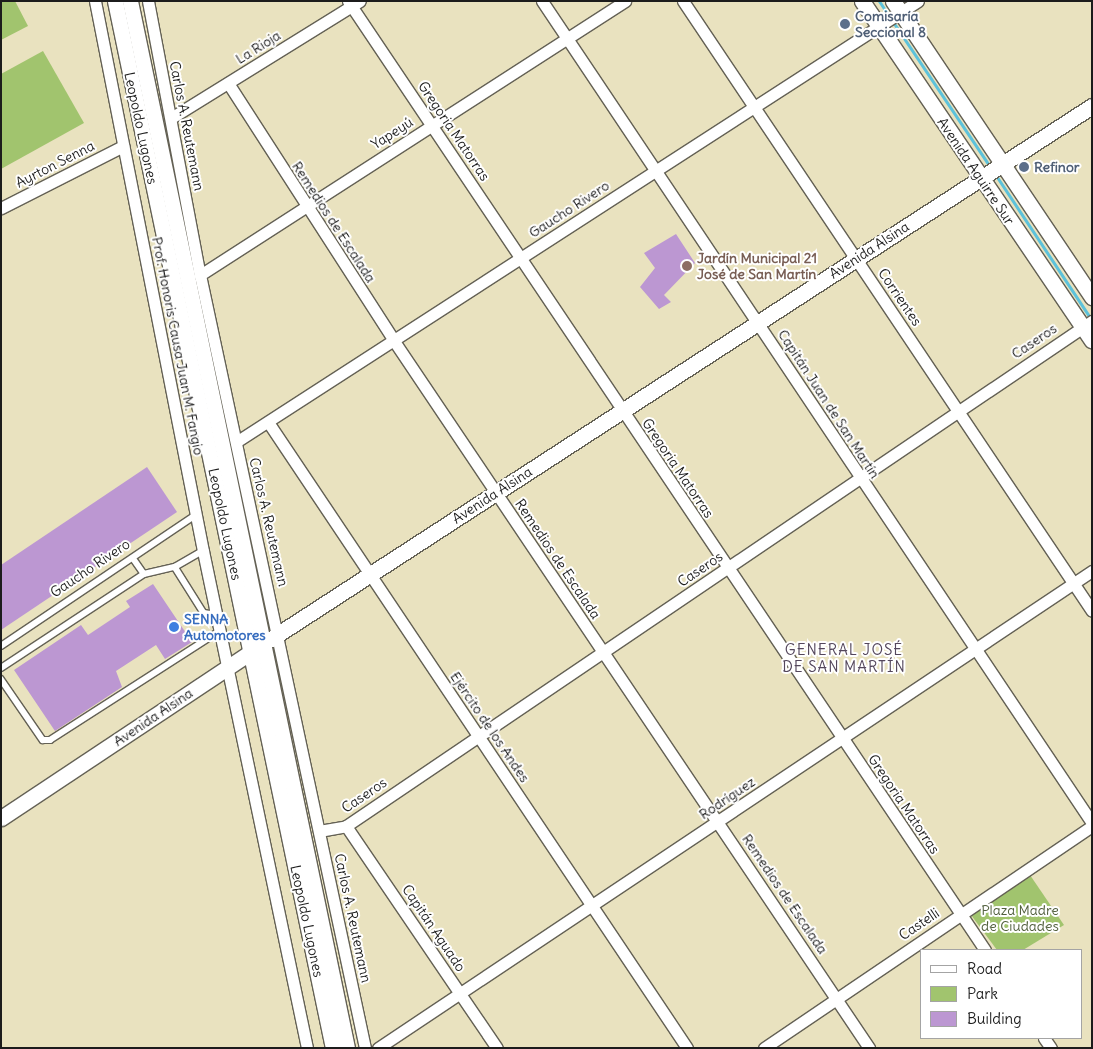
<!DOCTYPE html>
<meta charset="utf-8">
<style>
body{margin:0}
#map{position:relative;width:1093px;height:1049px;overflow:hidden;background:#e9e2bf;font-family:Delius,sans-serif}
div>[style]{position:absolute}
.green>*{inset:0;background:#a1c46e}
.stream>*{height:3px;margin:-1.5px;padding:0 1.5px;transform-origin:1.5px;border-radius:1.5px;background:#5dc2db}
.building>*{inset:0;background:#bc97d2}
.roads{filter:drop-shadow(1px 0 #646155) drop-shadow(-1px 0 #646155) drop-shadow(0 1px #646155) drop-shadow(0 -1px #646155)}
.lane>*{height:5.5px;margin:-2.75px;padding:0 2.75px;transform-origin:2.75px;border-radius:2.75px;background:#fff}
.street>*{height:11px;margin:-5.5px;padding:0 5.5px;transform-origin:5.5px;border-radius:5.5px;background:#fff}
.secondary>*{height:15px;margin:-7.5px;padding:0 7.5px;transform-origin:7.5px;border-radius:7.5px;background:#fff}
.dots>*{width:14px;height:14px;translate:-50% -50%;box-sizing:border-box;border:2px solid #fff;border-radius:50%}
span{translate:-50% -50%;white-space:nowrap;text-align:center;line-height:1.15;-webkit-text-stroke:4px #fff;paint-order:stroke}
.service-label{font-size:14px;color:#4e5e75;font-weight:700}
.left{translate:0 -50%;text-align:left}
.street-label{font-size:14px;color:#1c1c1c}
.education-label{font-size:14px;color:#785e54;font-weight:700}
.shop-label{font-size:14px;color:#366cbe;font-weight:700}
.park-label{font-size:14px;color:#515f3d}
.neighbourhood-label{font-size:15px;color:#54475c;letter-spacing:1px}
.frame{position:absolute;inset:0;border:2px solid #1c1c1c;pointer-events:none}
.legend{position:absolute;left:920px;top:949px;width:162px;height:90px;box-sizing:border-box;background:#fff;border:1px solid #a4a4a4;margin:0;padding:6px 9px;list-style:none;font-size:15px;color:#1c1c1c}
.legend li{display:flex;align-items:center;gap:10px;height:25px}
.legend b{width:25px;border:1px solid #a4a4a4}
</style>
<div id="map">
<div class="green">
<div style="clip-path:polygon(1px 1px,15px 1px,28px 26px,1px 40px)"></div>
<div style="clip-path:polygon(43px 51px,84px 123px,1px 169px,1px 74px)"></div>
<div style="clip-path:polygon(1030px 875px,1064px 925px,1023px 950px,997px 950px,971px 915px)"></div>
</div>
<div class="stream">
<div style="left:879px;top:1px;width:200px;rotate:56.2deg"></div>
<div style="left:995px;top:174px;width:174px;rotate:56.5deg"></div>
</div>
<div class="building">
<div style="clip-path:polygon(676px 234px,695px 263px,664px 295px,671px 302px,659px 309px,640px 287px,655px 268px,644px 253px)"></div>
<div style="clip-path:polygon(147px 467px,177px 512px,1px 630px,1px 565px)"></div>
<div style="clip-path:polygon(153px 584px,192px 642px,165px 659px,156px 645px,116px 671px,122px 687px,55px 731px,14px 670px,81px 625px,88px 635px,130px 607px,126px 601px)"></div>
</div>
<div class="roads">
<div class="lane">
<div style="left:133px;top:558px;width:19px;rotate:55deg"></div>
<div style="left:175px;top:567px;width:54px;rotate:57.8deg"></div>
<div style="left:204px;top:613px;width:12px;rotate:9deg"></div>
<div style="left:1px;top:646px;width:235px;rotate:-33.9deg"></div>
<div style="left:1px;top:668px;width:171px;rotate:-33.3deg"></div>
<div style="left:144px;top:574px;width:32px;rotate:-13deg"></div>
<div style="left:175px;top:567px;width:32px;rotate:-30deg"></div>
<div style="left:1px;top:679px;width:74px;rotate:55.5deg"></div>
<div style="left:43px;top:740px;width:7px"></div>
<div style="left:50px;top:740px;width:202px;rotate:-32.7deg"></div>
</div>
<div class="street">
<div style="left:95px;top:1px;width:561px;rotate:78.89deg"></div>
<div style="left:203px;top:551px;width:508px;rotate:78.18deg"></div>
<div style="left:148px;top:1px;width:279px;rotate:79.3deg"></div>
<div style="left:200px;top:275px;width:790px;rotate:77.95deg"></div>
<div style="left:348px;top:1px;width:1143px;rotate:56.13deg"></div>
<div style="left:542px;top:1px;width:989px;rotate:56.21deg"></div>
<div style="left:683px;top:1px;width:734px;rotate:56.16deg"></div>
<div style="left:228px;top:83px;width:307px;rotate:57.2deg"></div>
<div style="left:394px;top:341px;width:852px;rotate:56.1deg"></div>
<div style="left:171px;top:118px;width:222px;rotate:-31.8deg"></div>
<div style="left:1px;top:208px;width:137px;rotate:-26.9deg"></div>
<div style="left:200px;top:275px;width:506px;rotate:-32.81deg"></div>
<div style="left:268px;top:422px;width:753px;rotate:56.2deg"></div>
<div style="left:236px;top:442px;width:812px;rotate:-32.89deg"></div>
<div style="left:346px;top:826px;width:268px;rotate:55.8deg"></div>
<div style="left:319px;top:831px;width:27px;rotate:-10deg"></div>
<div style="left:346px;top:826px;width:901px;rotate:-34.1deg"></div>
<div style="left:1044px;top:1038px;width:12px;rotate:55deg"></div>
<div style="left:378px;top:1048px;width:859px;rotate:-33.75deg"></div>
<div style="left:764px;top:1048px;width:396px;rotate:-34.1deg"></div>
</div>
<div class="secondary">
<div style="left:115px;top:1px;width:1069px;rotate:78.24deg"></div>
<div style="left:130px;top:1px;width:1069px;rotate:78.29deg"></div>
<div style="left:862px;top:1px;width:410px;rotate:55.9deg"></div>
<div style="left:893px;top:1px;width:357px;rotate:56.1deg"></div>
<div style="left:1px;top:818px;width:301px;rotate:-33.6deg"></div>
<div style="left:252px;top:651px;width:1001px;rotate:-32.98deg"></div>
</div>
</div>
<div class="dots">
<div style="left:845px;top:24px;background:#5c6f8a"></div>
<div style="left:1024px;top:167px;background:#5c6f8a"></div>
<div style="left:687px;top:266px;background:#8d6e63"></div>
<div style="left:174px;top:627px;background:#3f7fe0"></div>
</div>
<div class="service-label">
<span class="left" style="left:855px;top:24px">Comisaría<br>Seccional 8</span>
<span class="left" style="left:1034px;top:167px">Refinor</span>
</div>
<div class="street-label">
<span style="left:258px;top:47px;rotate:-32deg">La Rioja</span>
<span style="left:187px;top:126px;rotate:79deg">Carlos A. Reutemann</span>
<span style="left:141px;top:128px;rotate:78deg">Leopoldo Lugones</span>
<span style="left:454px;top:131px;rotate:56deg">Gregoria Matorras</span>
<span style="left:392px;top:133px;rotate:-33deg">Yapeyú</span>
<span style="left:55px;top:164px;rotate:-27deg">Ayrton Senna</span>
<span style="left:976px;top:171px;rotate:56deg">Avenida Aguirre Sur</span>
<span style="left:569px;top:209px;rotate:-33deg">Gaucho Rivero</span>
<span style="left:334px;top:222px;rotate:57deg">Remedios de Escalada</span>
<span style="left:869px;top:250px;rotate:-33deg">Avenida Alsina</span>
<span style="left:900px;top:297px;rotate:56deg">Corrientes</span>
<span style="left:1034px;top:341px;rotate:-34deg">Caseros</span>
<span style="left:178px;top:346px;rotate:79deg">Prof. Honoris Causa Juan M. Fangio</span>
<span style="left:829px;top:404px;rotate:57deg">Capitán Juan de San Martín</span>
<span style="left:678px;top:468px;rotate:56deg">Gregoria Matorras</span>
<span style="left:492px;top:495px;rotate:-33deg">Avenida Alsina</span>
<span style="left:269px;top:522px;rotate:77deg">Carlos A. Reutemann</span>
<span style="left:225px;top:524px;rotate:78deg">Leopoldo Lugones</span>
<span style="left:558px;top:559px;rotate:56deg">Remedios de Escalada</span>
<span style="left:90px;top:568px;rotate:-34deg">Gaucho Rivero</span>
<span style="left:700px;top:569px;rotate:-34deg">Caseros</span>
<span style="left:153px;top:717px;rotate:-34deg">Avenida Alsina</span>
<span style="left:490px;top:727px;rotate:56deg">Ejército de los Andes</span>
<span style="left:364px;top:795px;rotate:-34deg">Caseros</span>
<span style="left:727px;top:798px;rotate:-34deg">Rodríguez</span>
<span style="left:904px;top:804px;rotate:56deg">Gregoria Matorras</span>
<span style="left:785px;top:894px;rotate:56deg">Remedios de Escalada</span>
<span style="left:353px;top:918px;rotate:78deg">Carlos A. Reutemann</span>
<span style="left:307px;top:921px;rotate:78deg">Leopoldo Lugones</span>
<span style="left:919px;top:924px;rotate:-34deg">Castelli</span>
<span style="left:434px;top:928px;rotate:56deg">Capitán Aguado</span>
</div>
<div class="education-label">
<span class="left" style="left:697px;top:266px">Jardín Municipal 21<br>José de San Martín</span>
</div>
<div class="shop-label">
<span class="left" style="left:184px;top:627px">SENNA<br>Automotores</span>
</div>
<div class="park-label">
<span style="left:1020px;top:918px">Plaza Madre<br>de Ciudades</span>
</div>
<div class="neighbourhood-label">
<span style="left:844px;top:658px">GENERAL JOSÉ<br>DE SAN MARTÍN</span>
</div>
<div class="frame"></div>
<ul class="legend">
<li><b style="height:6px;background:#fff"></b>Road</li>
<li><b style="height:14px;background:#a1c46e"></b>Park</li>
<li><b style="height:14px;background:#bc97d2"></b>Building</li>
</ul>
</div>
